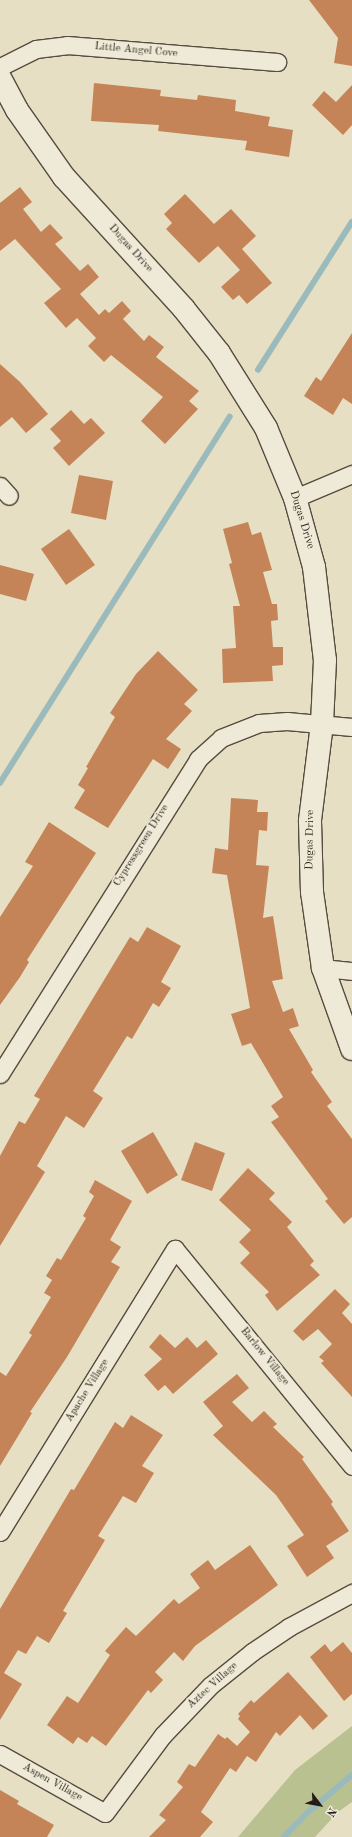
<!DOCTYPE html>
<style>
body{margin:0}
#map{position:relative;width:352px;height:1837px;overflow:hidden;background:#e7dfc3;font-family:"Old Standard TT",serif}
div>[style]{position:absolute}
.green>*{inset:0;background:#b9c191}
.stream>*{height:5.5px;margin:-2.75px;padding:0 2.75px;transform-origin:2.75px;border-radius:2.75px;background:#9ababc}
.building>*{inset:0;background:#c58458}
.roads{filter:drop-shadow(1px 0 #564c3f) drop-shadow(-1px 0 #564c3f) drop-shadow(0 1px #564c3f) drop-shadow(0 -1px #564c3f)}
.street>*{height:17px;margin:-8.5px;padding:0 8.5px;transform-origin:8.5px;border-radius:8.5px;background:#efead8}
.secondary>*{height:22px;margin:-11px;padding:0 11px;transform-origin:11px;border-radius:11px;background:#efead8}
span{translate:-50% -50%;white-space:nowrap;text-align:center;line-height:1.15;-webkit-text-stroke:3.5px #efead8;paint-order:stroke}
.street-label{font-size:11px;color:#251b13}
.north{position:absolute;left:300px;top:1785px;width:40px;height:40px;-webkit-text-stroke:3px #efead8;paint-order:stroke;rotate:122deg;font-size:11px;font-weight:700;line-height:16px;text-align:center;color:#251b13}
.north::after{content:'';display:block;margin:auto;width:14px;height:18px;background:#251b13;clip-path:polygon(50% 0,100% 100%,50% 72%,0 100%)}
</style>
<div id="map">
<div class="green">
<div style="clip-path:polygon(352px 1726px,352px 1802px,338px 1812px,315px 1837px,238px 1837px,295px 1770px)"></div>
</div>
<div class="stream">
<div style="left:258px;top:370px;width:175px;rotate:-57.6deg"></div>
<div style="left:0;top:783px;width:432px;rotate:-57.9deg"></div>
<div style="left:284px;top:1837px;width:32px;rotate:-46deg"></div>
<div style="left:306px;top:1814px;width:60px;rotate:-40.3deg"></div>
</div>
<div class="building">
<div style="clip-path:polygon(309px 0,352px 0,352px 66px,334px 63px,338px 38px)"></div>
<div style="clip-path:polygon(94px 83px,161px 90px,160px 96px,197px 100px,198px 95px,236px 100px,235px 111px,270px 117px,268px 126px,293px 130px,289px 157px,245px 150px,247px 141px,158px 131px,159px 125px,91px 121px)"></div>
<div style="clip-path:polygon(352px 85px,352px 125px,343px 135px,312px 105px,324px 91px,336px 102px)"></div>
<div style="clip-path:polygon(20px 187px,32px 202px,23px 209px,41px 232px,50px 224px,63px 238px,55px 244px,80px 271px,88px 264px,99px 277px,80px 294px,99px 315px,105px 309px,109px 313px,122px 301px,131px 311px,123px 319px,144px 341px,149px 335px,164px 347px,156px 357px,199px 391px,189px 401px,198px 409px,165px 444px,141px 421px,163px 397px,111px 355px,104px 362px,88px 346px,96px 338px,77px 318px,66px 328px,44px 303px,61px 289px,15px 239px,0 251px,0 203px)"></div>
<div style="clip-path:polygon(185px 194px,214px 224px,231px 209px,256px 236px,242px 249px,272px 283px,247px 304px,239px 295px,233px 300px,221px 287px,240px 270px,218px 246px,199px 263px,166px 229px,172px 223px,164px 214px)"></div>
<div style="clip-path:polygon(352px 333px,352px 404px,343px 398px,333px 415px,304px 396px,316px 377px,321px 381px)"></div>
<div style="clip-path:polygon(0 364px,20px 382px,48px 414px,26px 433px,12px 417px,0 427px)"></div>
<div style="clip-path:polygon(71px 410px,84px 424px,91px 418px,105px 433px,69px 466px,53px 448px,61px 441px,50px 429px)"></div>
<div style="clip-path:polygon(79px 475px,113px 481px,106px 520px,71px 513px)"></div>
<div style="clip-path:polygon(248px 522px,252px 535px,261px 532px,272px 570px,263px 572px,272px 604px,277px 604px,278px 620px,271px 621px,273px 647px,283px 647px,283px 665px,272px 666px,273px 681px,223px 683px,222px 649px,236px 648px,233px 606px,240px 606px,229px 564px,232px 563px,223px 529px)"></div>
<div style="clip-path:polygon(69px 529px,95px 565px,66px 585px,41px 549px)"></div>
<div style="clip-path:polygon(0 565px,34px 574px,26px 601px,0 594px)"></div>
<div style="clip-path:polygon(158px 651px,198px 690px,184px 704px,192px 711px,166px 739px,181px 749px,168px 769px,153px 759px,108px 828px,74px 808px,85px 790px,78px 785px,88px 768px,86px 767px,115px 717px,110px 713px,136px 674px)"></div>
<div style="clip-path:polygon(231px 798px,258px 800px,257px 812px,268px 812px,267px 831px,259px 830px,256px 865px,269px 866px,263px 918px,273px 916px,283px 979px,272px 981px,283px 1012px,293px 1008px,299px 1026px,289px 1029px,313px 1070px,311px 1072px,332px 1102px,327px 1106px,352px 1139px,352px 1217px,344px 1224px,325px 1201px,328px 1199px,271px 1122px,279px 1117px,271px 1106px,283px 1097px,251px 1043px,242px 1046px,231px 1014px,250px 1008px,227px 875px,212px 873px,215px 848px,228px 850px)"></div>
<div style="clip-path:polygon(49px 822px,96px 853px,27px 960px,29px 962px,20px 977px,0 1005px,0 917px,33px 866px,25px 862px)"></div>
<div style="clip-path:polygon(147px 927px,181px 946px,161px 982px,171px 988px,159px 1007px,153px 1003px,132px 1039px,127px 1036px,93px 1091px,103px 1098px,84px 1128px,66px 1116px,37px 1166px,45px 1172px,0 1246px,0 1156px,19px 1121px,25px 1124px,40px 1099px,34px 1096px,130px 937px,138px 942px)"></div>
<div style="clip-path:polygon(153px 1132px,178px 1175px,147px 1194px,121px 1151px)"></div>
<div style="clip-path:polygon(195px 1142px,225px 1153px,212px 1191px,181px 1180px)"></div>
<div style="clip-path:polygon(248px 1168px,275px 1193px,269px 1199px,292px 1222px,287px 1227px,314px 1261px,310px 1265px,320px 1275px,277px 1311px,265px 1295px,269px 1292px,240px 1263px,250px 1253px,239px 1242px,251px 1230px,219px 1200px)"></div>
<div style="clip-path:polygon(95px 1180px,132px 1201px,110px 1240px,121px 1247px,111px 1262px,120px 1267px,67px 1357px,30px 1412px,32px 1413px,0 1466px,0 1372px,6px 1376px,32px 1335px,29px 1333px,51px 1297px,44px 1293px,52px 1280px,46px 1276px,57px 1258px,61px 1260px,86px 1218px,83px 1216px,94px 1196px,89px 1192px)"></div>
<div style="clip-path:polygon(335px 1289px,350px 1304px,342px 1313px,352px 1324px,352px 1397px,321px 1363px,324px 1361px,319px 1357px,332px 1344px,318px 1329px,303px 1341px,293px 1331px)"></div>
<div style="clip-path:polygon(160px 1334px,175px 1348px,187px 1337px,197px 1348px,206px 1340px,218px 1354px,173px 1394px,165px 1385px,158px 1391px,144px 1375px,162px 1359px,149px 1347px)"></div>
<div style="clip-path:polygon(237px 1374px,249px 1388px,232px 1402px,252px 1422px,264px 1411px,277px 1424px,273px 1427px,304px 1457px,302px 1459px,333px 1502px,331px 1504px,349px 1531px,326px 1546px,334px 1558px,307px 1577px,287px 1546px,304px 1535px,276px 1495px,213px 1435px,223px 1426px,203px 1402px)"></div>
<div style="clip-path:polygon(131px 1415px,163px 1435px,142px 1466px,154px 1473px,136px 1503px,123px 1496px,98px 1536px,105px 1540px,63px 1611px,67px 1613px,49px 1643px,37px 1636px,26px 1654px,18px 1650px,4px 1673px,22px 1684px,0 1720px,0 1609px,71px 1489px,74px 1490px,115px 1422px,123px 1428px)"></div>
<div style="clip-path:polygon(250px 1545px,278px 1585px,195px 1646px,183px 1661px,174px 1652px,155px 1672px,163px 1680px,151px 1693px,148px 1690px,106px 1746px,92px 1736px,87px 1743px,78px 1737px,73px 1744px,47px 1725px,67px 1696px,78px 1703px,110px 1655px,105px 1651px,126px 1627px,136px 1636px,174px 1599px,179px 1604px,200px 1588px,190px 1574px,208px 1560px,215px 1570px)"></div>
<div style="clip-path:polygon(343px 1642px,352px 1653px,352px 1694px,344px 1701px,310px 1657px,325px 1644px,331px 1652px)"></div>
<div style="clip-path:polygon(288px 1672px,328px 1716px,313px 1730px,300px 1715px,280px 1736px,276px 1732px,256px 1762px,247px 1756px,236px 1772px,230px 1768px,201px 1812px,213px 1822px,200px 1837px,149px 1837px,166px 1820px,159px 1815px,183px 1787px,177px 1782px,189px 1764px,195px 1767px,218px 1734px,225px 1739px,227px 1737px,237px 1746px,250px 1732px,238px 1719px,240px 1716px,238px 1714px,251px 1700px,254px 1703px)"></div>
<div style="clip-path:polygon(0 1790px,19px 1801px,17px 1804px,54px 1825px,47px 1837px,0 1837px)"></div>
</div>
<div class="roads">
<div class="street">
<div style="left:0;top:67px;width:40px;rotate:-26.6deg"></div>
<div style="left:36px;top:49px;width:31px;rotate:-7deg"></div>
<div style="left:67px;top:45px;width:211px;rotate:4.6deg"></div>
<div style="left:0;top:486px;width:13px;rotate:48deg"></div>
<div style="left:295px;top:498px;width:62px;rotate:-22.8deg"></div>
<div style="left:323px;top:968px;width:29px;rotate:6deg"></div>
<div style="left:0;top:1074px;width:372px;rotate:-57.8deg"></div>
<div style="left:198px;top:759px;width:31px;rotate:-42deg"></div>
<div style="left:221px;top:738px;width:41px;rotate:-21.5deg"></div>
<div style="left:259px;top:723px;width:28px;rotate:-4deg"></div>
<div style="left:287px;top:721px;width:65px;rotate:5.3deg"></div>
<div style="left:0;top:1532px;width:333px;rotate:-58.3deg"></div>
<div style="left:175px;top:1249px;width:280px;rotate:50.8deg"></div>
<div style="left:0;top:1754px;width:120px;rotate:29.3deg"></div>
<div style="left:105px;top:1813px;width:97px;rotate:-53.4deg"></div>
<div style="left:163px;top:1735px;width:69px;rotate:-46.2deg"></div>
<div style="left:211px;top:1685px;width:53px;rotate:-38.8deg"></div>
<div style="left:252px;top:1652px;width:45px;rotate:-34deg"></div>
<div style="left:289px;top:1627px;width:72px;rotate:-28.4deg"></div>
</div>
<div class="secondary">
<div style="left:0;top:78px;width:36px;rotate:62deg"></div>
<div style="left:17px;top:110px;width:82px;rotate:55deg"></div>
<div style="left:64px;top:177px;width:178px;rotate:47.7deg"></div>
<div style="left:184px;top:309px;width:56px;rotate:51.5deg"></div>
<div style="left:219px;top:353px;width:89px;rotate:57.9deg"></div>
<div style="left:266px;top:428px;width:76px;rotate:67.5deg"></div>
<div style="left:295px;top:498px;width:72px;rotate:74.6deg"></div>
<div style="left:314px;top:567px;width:94px;rotate:83.3deg"></div>
<div style="left:325px;top:660px;width:64px;rotate:92.7deg"></div>
<div style="left:322px;top:724px;width:98px;rotate:97.1deg"></div>
<div style="left:310px;top:821px;width:71px;rotate:88.4deg"></div>
<div style="left:312px;top:892px;width:77px;rotate:81.8deg"></div>
<div style="left:323px;top:968px;width:86px;rotate:70.3deg"></div>
</div>
</div>
<div class="street-label">
<span style="left:136px;top:51px;rotate:5deg">Little Angel Cove</span>
<span style="left:130px;top:249px;rotate:48deg">Dugas Drive</span>
<span style="left:301px;top:520px;rotate:73deg">Dugas Drive</span>
<span style="left:311px;top:840px;rotate:-89deg">Dugas Drive</span>
<span style="left:142px;top:846px;rotate:-58deg">Cypressgreen Drive</span>
<span style="left:264px;top:1357px;rotate:51deg">Barlow Village</span>
<span style="left:88px;top:1391px;rotate:-58deg">Apache Village</span>
<span style="left:213px;top:1686px;rotate:-42deg">Aztec Village</span>
<span style="left:52px;top:1783px;rotate:29deg">Aspen Village</span>
</div>
<div class="north">N</div>
</div>
